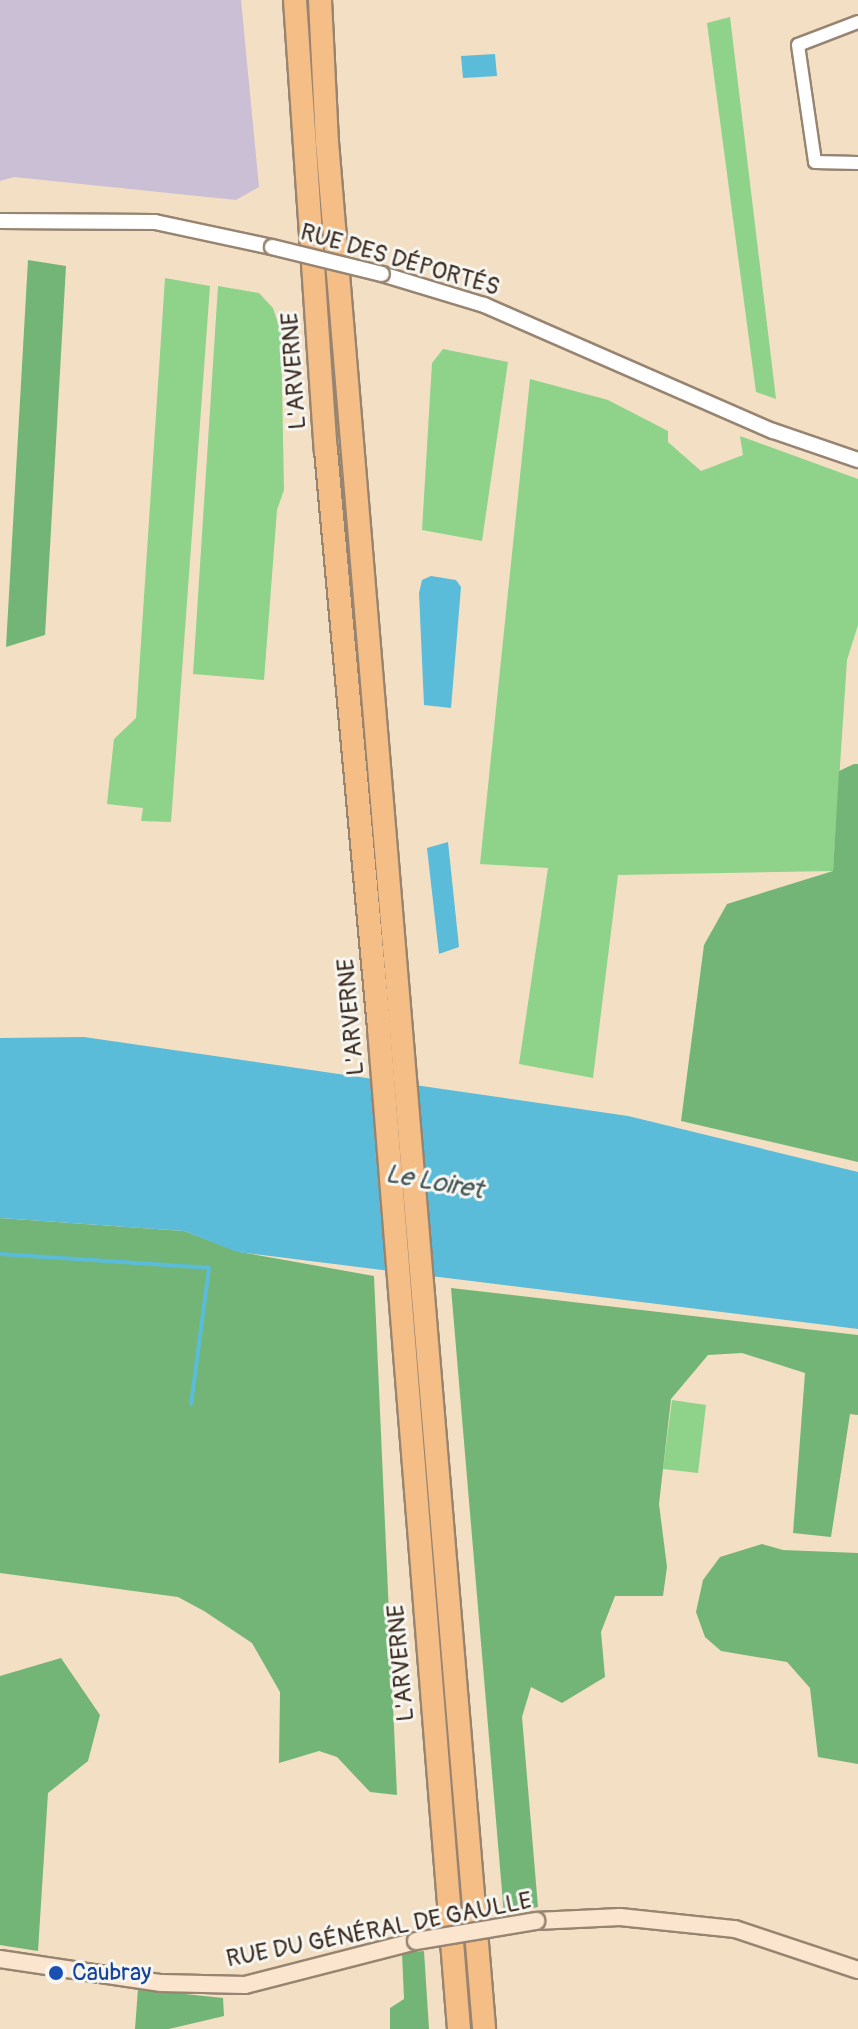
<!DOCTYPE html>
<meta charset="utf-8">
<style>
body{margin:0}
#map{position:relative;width:858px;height:2029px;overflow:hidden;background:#f3dfc4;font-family:Pangolin,sans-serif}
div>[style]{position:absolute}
.industrial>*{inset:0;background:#cbbfd5}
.green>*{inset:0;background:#8fd38b}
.forest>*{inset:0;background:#73b577}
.water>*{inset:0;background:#5bbcd9}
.stream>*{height:4px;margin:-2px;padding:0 2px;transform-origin:2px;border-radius:2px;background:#5bbcd9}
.roads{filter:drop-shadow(2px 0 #978471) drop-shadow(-2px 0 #978471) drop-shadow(0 2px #978471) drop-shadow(0 -2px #978471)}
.minor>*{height:12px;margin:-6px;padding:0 6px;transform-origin:6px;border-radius:6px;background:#fff}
.tertiary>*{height:14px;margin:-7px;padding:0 7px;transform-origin:7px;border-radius:7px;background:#fff}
.secondary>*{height:16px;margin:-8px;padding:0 8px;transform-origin:8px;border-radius:8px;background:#fbe5cf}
.motorway>*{height:22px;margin:-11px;padding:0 11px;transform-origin:11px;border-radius:11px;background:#f5be86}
.bridges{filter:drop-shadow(2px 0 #978471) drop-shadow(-2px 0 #978471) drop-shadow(0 2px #978471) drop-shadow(0 -2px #978471)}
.tertiary-bridge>*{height:14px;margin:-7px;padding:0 7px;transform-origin:7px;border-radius:7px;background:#fff}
.secondary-bridge>*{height:16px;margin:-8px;padding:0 8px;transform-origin:8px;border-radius:8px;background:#fbe5cf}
.dots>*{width:22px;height:22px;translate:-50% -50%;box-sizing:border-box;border:4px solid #f6f6f2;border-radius:50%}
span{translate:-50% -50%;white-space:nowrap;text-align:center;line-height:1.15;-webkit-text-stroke:6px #f6f6f2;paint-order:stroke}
.street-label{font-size:24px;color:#3b2a1e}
.transit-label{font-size:24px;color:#164399}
.left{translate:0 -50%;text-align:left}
.water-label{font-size:26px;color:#455656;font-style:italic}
</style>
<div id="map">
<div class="industrial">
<div style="clip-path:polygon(0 0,241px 0,259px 187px,236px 200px,14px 177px,0 181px)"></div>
</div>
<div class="green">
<div style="clip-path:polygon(730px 17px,776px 399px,756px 392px,707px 23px)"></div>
<div style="clip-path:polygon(165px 278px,210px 286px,171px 822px,141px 821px,143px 808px,107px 804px,114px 739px,136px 718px)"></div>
<div style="clip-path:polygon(218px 286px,259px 293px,273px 308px,281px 332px,284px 490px,277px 510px,264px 680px,193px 674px)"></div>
<div style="clip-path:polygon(443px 349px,508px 362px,482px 541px,422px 530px,432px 363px)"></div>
<div style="clip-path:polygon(530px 379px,608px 400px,668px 431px,668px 442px,701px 471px,743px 455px,740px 436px,858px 479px,858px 625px,847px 660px,833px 871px,618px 875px,593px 1078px,519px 1064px,548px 868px,480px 864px)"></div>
<div style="clip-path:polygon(672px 1400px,706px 1405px,698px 1473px,663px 1469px)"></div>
</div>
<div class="forest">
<div style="clip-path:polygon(28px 260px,66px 266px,45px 635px,6px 647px)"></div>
<div style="clip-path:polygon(854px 764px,858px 764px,858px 1162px,681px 1121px,704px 945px,727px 904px,833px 871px,839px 771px)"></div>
<div style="clip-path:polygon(0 1218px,184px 1231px,240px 1252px,374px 1276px,397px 1795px,370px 1792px,337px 1757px,319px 1751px,279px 1763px,280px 1692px,252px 1643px,204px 1611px,178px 1597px,0 1573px)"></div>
<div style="clip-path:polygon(451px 1288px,858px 1335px,858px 1415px,850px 1414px,831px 1537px,793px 1533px,805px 1373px,742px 1353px,708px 1355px,671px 1399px,659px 1504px,667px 1567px,663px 1596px,615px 1596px,601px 1632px,605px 1677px,562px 1703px,531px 1687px,522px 1717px,538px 1907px,504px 1915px)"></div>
<div style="clip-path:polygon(762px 1544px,783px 1550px,858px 1553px,858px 1764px,818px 1757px,810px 1688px,787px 1662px,721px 1651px,705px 1637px,696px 1612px,703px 1580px,720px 1557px)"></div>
<div style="clip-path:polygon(61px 1658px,100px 1715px,88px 1761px,48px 1793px,38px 1951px,0 1945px,0 1676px)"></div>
<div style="clip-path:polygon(424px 1951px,429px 2029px,390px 2029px,390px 2008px,404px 1999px,402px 1953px)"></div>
<div style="clip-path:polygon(138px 1989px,223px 1998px,224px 2016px,169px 2029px,135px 2029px)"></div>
</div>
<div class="water">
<div style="clip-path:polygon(495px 54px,497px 76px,463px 78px,461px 56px)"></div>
<div style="clip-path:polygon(431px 576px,456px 580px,461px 587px,451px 708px,424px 705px,419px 593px,422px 580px)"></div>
<div style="clip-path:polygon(448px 842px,459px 947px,439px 954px,427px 848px)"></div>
<div style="clip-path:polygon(84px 1037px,628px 1116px,858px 1172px,858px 1329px,237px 1252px,184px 1231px,0 1218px,0 1038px)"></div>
</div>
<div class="stream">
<div style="left:0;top:1254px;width:209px;rotate:3.8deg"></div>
<div style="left:209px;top:1268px;width:137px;rotate:97.5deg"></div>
</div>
<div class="roads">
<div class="minor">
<div style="left:858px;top:22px;width:64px;rotate:159deg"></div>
<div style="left:798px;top:45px;width:118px;rotate:81.7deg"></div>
<div style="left:815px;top:162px;width:43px;rotate:1.3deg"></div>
</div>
<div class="tertiary">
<div style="left:0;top:221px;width:155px;rotate:0.4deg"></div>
<div style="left:155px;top:222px;width:120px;rotate:12.1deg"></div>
<div style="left:382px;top:274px;width:107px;rotate:16.9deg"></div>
<div style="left:484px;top:305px;width:315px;rotate:23.6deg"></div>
<div style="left:773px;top:431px;width:90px;rotate:18.8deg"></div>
</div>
<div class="secondary">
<div style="left:536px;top:1921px;width:84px;rotate:-2.7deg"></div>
<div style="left:620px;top:1917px;width:116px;rotate:6deg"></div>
<div style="left:735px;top:1929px;width:130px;rotate:18.4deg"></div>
<div style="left:0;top:1959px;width:163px;rotate:8.5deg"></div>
<div style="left:161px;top:1983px;width:84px;rotate:1.4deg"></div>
<div style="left:245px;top:1985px;width:177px;rotate:-14.4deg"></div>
</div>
<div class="motorway">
<div style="left:295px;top:0;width:451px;rotate:86.1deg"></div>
<div style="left:326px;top:450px;width:580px;rotate:84.76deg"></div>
<div style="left:379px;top:1028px;width:1004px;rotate:85.43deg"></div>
<div style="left:320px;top:0;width:142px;rotate:87.2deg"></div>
<div style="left:327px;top:142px;width:1894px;rotate:85.24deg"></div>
</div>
</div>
<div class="bridges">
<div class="tertiary-bridge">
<div style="left:272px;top:247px;width:113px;rotate:13.8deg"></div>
</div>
<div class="secondary-bridge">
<div style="left:416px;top:1941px;width:122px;rotate:-9.5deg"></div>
</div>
</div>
<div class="dots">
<div style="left:56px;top:1973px;background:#1a4fb4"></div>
</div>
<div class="street-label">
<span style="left:400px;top:260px;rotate:16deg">RUE DES DÉPORTÉS</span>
<span style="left:294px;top:371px;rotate:-94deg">L'ARVERNE</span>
<span style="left:351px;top:1017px;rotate:-95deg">L'ARVERNE</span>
<span style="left:401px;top:1663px;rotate:-95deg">L'ARVERNE</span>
<span style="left:379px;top:1930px;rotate:-11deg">RUE DU GÉNÉRAL DE GAULLE</span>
</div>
<div class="transit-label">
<span class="left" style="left:72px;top:1973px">Caubray</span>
</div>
<div class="water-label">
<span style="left:434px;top:1183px;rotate:10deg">Le Loiret</span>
</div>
</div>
